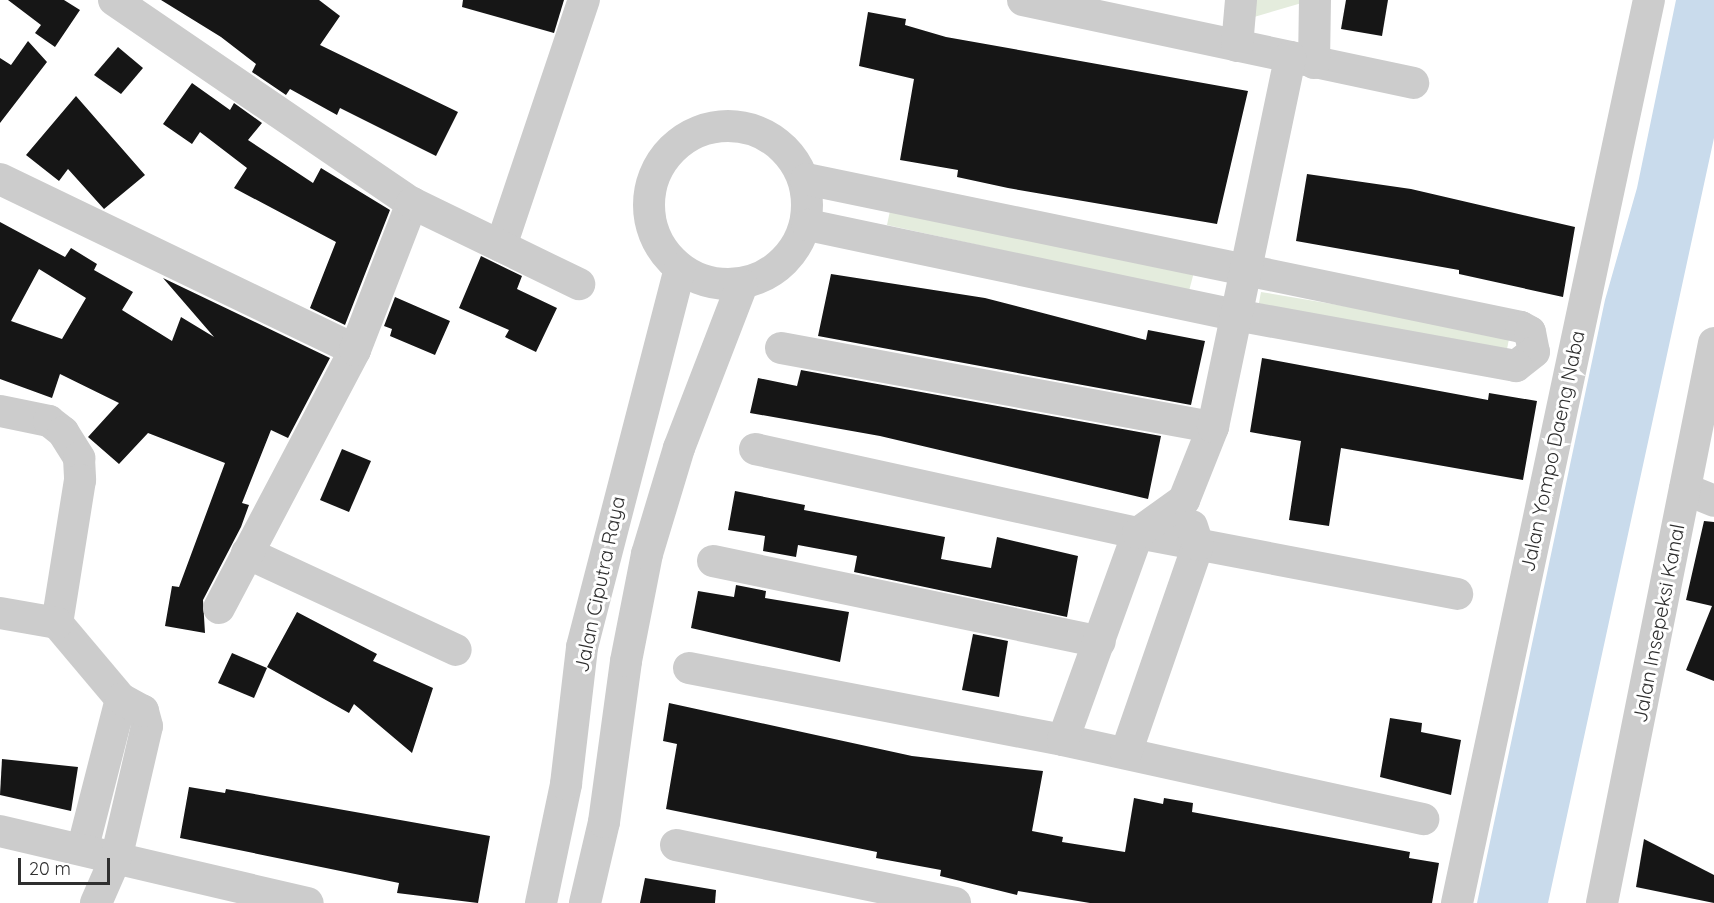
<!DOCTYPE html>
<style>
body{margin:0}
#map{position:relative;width:1714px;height:903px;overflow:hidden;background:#fff;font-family:Quicksand,sans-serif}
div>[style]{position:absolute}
.green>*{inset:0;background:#e4ecdd}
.water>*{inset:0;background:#c9dbec}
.building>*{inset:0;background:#161616}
.minor>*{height:32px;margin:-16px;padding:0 16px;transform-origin:16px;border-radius:16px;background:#ccc}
.minor>.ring{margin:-16px;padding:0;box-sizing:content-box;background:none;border:32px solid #ccc;border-radius:50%}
span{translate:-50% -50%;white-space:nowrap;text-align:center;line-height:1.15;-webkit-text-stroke:6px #fff;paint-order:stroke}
.street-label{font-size:20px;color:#2f2f2f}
.scale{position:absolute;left:18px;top:858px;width:92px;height:27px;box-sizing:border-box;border:3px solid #2f2f2f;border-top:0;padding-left:8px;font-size:18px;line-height:21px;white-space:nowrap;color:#2f2f2f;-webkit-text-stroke:4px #fff;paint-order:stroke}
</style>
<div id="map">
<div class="green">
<div style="clip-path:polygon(1256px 0,1312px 0,1254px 17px)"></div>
<div style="clip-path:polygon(891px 206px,1194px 272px,1189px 291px,887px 225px)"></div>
<div style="clip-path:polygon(1261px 292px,1510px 334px,1507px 349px,1258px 308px)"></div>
</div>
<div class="water">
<div style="clip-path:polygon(1676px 0,1714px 0,1714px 138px,1548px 903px,1477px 903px,1605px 300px,1637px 188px)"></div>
</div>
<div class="building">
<div style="clip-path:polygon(8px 0,64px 0,80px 10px,55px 47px,35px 33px,41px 25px)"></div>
<div style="clip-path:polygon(161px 0,319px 0,340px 16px,320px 45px,458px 112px,436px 156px,340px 108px,337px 115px,290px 89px,286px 95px,252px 72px,256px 64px,221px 37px)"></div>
<div style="clip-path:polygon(463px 0,564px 0,554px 33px,462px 7px)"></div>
<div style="clip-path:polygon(1346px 0,1388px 0,1382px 36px,1341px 29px)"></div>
<div style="clip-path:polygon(868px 12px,906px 19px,905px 25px,946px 37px,1248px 91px,1217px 224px,1008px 188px,957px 177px,958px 170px,900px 160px,914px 79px,859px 66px)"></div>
<div style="clip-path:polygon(28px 41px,47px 62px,0 123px,0 58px,11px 65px)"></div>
<div style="clip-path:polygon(118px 47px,143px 68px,121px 94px,94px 75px)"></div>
<div style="clip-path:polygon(192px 83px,230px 110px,234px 103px,262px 123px,248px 140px,313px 183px,321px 168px,390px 210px,345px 325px,310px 308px,336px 242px,234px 188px,247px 168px,200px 132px,192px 144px,163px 124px)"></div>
<div style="clip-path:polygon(76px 96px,145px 175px,104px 209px,68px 169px,59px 181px,26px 155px)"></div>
<div style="clip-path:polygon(1307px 174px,1411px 189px,1575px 227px,1563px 297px,1459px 274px,1459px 270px,1296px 241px)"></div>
<div style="clip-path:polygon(evenodd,0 222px,65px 257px,71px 248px,97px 264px,94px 270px,133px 292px,122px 310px,172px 341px,181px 317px,214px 337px,163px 278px,330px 358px,288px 438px,271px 430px,242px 503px,249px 505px,241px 527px,203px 600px,205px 633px,165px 626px,172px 586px,179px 587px,225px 463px,148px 433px,119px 464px,88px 437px,119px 403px,60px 374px,52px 398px,0 379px,0 222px,39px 269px,86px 298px,62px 339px,11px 321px,39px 269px)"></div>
<div style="clip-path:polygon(481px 256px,522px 276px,517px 289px,557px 308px,536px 352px,505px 337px,509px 330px,459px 308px)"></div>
<div style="clip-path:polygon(831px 274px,985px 298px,1146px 340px,1148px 330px,1205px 341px,1191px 405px,818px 336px)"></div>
<div style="clip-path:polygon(395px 297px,450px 321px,435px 355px,390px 336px,392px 329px,384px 326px)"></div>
<div style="clip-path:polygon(1262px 358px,1488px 400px,1489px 393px,1537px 401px,1523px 480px,1341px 448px,1329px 526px,1289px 520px,1301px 441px,1250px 432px)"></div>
<div style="clip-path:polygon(801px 370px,1161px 436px,1148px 499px,880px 436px,750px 413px,758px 378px,797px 386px)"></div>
<div style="clip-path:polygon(342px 449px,371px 461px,349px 512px,320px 500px)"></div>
<div style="clip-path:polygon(735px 491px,805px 505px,804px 510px,945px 537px,941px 559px,991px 568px,997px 537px,1078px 556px,1067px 617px,854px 572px,857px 556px,798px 545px,796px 557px,763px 551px,765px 536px,728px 530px)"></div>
<div style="clip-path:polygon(1704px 521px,1714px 522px,1714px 681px,1686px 670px,1712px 606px,1686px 600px)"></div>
<div style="clip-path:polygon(736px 585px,766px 591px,765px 598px,849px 612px,840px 662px,691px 628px,698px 591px,734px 597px)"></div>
<div style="clip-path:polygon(297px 612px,377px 654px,373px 661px,433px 688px,412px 753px,354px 704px,349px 713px,267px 667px)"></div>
<div style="clip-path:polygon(973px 634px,1008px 641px,999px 697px,962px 690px)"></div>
<div style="clip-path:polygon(232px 653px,267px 668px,254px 698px,218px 683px)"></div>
<div style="clip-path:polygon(669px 703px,912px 756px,1043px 771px,1032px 831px,1063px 837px,1062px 842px,1125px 852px,1134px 798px,1163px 804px,1164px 798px,1193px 803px,1192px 812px,1410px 852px,1409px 858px,1439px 863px,1432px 903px,1090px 903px,1018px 891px,1017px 895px,940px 876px,941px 870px,876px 858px,877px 852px,666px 809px,677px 744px,663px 741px)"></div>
<div style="clip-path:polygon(1390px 718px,1422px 723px,1421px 732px,1461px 740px,1451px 795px,1380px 777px)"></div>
<div style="clip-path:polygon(2px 759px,78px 767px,71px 811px,0 795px)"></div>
<div style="clip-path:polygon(189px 787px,225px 793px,226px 789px,490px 836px,478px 903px,397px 893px,399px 883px,180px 838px)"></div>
<div style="clip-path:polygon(1644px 839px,1714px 875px,1714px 903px,1636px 887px)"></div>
<div style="clip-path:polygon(645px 878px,716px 890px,715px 903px,640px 903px)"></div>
</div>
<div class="minor">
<div style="left:114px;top:0;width:361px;rotate:34.3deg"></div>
<div style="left:1023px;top:0;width:399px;rotate:12deg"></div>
<div style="left:1237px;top:46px;width:46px;rotate:-85deg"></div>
<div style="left:1314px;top:63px;width:63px;rotate:-89.1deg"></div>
<div class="ring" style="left:649px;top:126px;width:126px;height:126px"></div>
<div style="left:0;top:179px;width:394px;rotate:25.7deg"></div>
<div style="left:806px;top:179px;width:730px;rotate:11.69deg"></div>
<div style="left:1521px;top:327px;width:10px;rotate:29deg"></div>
<div style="left:1530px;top:332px;width:20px;rotate:79deg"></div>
<div style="left:1534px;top:352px;width:23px;rotate:142deg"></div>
<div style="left:1516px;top:366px;width:286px;rotate:-169.7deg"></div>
<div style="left:1235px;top:315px;width:437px;rotate:-168.1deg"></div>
<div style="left:501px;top:246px;width:260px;rotate:-71.4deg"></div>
<div style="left:781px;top:348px;width:439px;rotate:10.4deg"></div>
<div style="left:0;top:411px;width:50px;rotate:11.5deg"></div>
<div style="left:49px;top:421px;width:18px;rotate:38deg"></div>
<div style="left:63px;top:432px;width:31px;rotate:58deg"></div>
<div style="left:79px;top:458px;width:22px;rotate:87deg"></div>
<div style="left:80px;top:480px;width:145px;rotate:99.1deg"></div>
<div style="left:57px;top:623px;width:99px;rotate:49.9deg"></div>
<div style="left:121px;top:699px;width:153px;rotate:104.4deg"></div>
<div style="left:755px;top:449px;width:392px;rotate:12.4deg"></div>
<div style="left:1138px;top:533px;width:325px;rotate:10.8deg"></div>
<div style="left:1685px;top:489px;width:31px;rotate:22deg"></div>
<div style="left:247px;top:553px;width:230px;rotate:24.9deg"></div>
<div style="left:713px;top:561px;width:395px;rotate:11.8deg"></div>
<div style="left:219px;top:608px;width:292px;rotate:-62.2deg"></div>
<div style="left:355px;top:350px;width:158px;rotate:-68.8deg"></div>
<div style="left:412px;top:203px;width:186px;rotate:25.9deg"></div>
<div style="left:0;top:613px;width:58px;rotate:10deg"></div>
<div style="left:689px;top:668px;width:381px;rotate:10.9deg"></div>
<div style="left:1063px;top:740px;width:369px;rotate:12.4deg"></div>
<div style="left:1063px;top:740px;width:220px;rotate:-70.1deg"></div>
<div style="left:1138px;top:533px;width:57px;rotate:-35.7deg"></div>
<div style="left:1184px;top:500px;width:79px;rotate:-68.3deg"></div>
<div style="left:1213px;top:427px;width:378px;rotate:-78.2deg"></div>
<div style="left:1126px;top:753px;width:220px;rotate:-70.9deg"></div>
<div style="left:1198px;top:545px;width:20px;rotate:-108deg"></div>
<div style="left:0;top:831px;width:316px;rotate:13.2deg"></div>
<div style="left:676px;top:845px;width:285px;rotate:11.7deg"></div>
<div style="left:96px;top:903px;width:52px;rotate:-66.4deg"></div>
<div style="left:117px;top:855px;width:132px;rotate:-76.9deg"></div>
<div style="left:147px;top:726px;width:16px;rotate:-105deg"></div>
<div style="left:143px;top:711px;width:25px;rotate:-151deg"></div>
<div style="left:541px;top:903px;width:122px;rotate:-78.1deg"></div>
<div style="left:566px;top:784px;width:138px;rotate:-83.3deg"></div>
<div style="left:582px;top:647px;width:390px;rotate:-75.5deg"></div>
<div style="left:585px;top:903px;width:83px;rotate:-76.8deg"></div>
<div style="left:604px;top:822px;width:162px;rotate:-82.2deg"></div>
<div style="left:626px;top:661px;width:109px;rotate:-78.9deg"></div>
<div style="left:647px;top:554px;width:111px;rotate:-73.2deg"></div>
<div style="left:679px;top:448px;width:175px;rotate:-68.9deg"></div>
<div style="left:1457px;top:903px;width:923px;rotate:-78deg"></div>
<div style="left:1602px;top:903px;width:571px;rotate:-78.69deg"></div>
</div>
<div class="street-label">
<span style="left:1552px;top:451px;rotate:-78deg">Jalan Yompo Daeng Naba</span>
<span style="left:599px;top:584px;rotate:-78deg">Jalan Ciputra Raya</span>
<span style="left:1658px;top:623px;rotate:-79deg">Jalan Insepeksi Kanal</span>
</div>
<div class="scale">20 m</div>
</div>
